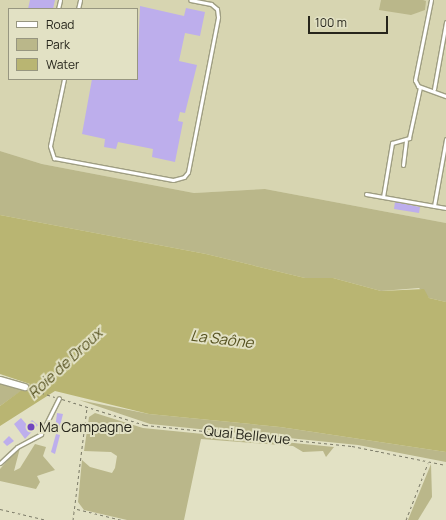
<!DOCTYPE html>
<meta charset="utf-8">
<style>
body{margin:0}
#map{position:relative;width:446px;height:520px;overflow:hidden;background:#e2e1c4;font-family:Manrope,sans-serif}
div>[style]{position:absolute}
.built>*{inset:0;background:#d7d5b1}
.green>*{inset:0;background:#bab78a}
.water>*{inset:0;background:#b9b572}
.building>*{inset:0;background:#bdaeec}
.path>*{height:1px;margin-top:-0.5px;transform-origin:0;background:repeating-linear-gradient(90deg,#7c7b68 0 3px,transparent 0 6px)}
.roads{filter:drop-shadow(1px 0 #9f9e82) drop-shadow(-1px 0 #9f9e82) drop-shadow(0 1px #9f9e82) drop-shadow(0 -1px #9f9e82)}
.service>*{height:3px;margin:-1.5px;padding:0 1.5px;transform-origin:1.5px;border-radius:1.5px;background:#fff}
.minor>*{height:6px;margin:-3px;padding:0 3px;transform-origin:3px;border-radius:3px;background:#fff}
.dots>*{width:11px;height:11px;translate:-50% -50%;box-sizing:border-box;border:2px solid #e2e1c4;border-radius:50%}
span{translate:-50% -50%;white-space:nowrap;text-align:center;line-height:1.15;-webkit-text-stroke:4px #e2e1c4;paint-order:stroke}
.poi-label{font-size:14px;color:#26251b}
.left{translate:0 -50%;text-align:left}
.street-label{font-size:14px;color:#26251b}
.water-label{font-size:15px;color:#565220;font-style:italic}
.legend{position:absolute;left:8px;top:8px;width:130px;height:72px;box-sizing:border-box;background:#e2e1c4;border:1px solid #979680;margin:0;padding:5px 7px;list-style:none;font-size:12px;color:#26251b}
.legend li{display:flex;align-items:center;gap:8px;height:20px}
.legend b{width:20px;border:1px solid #979680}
.scale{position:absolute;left:308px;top:16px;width:80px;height:18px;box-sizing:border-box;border:2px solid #26251b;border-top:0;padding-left:5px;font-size:12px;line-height:14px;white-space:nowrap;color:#26251b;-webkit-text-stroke:3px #e2e1c4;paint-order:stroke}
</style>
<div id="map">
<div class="built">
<div style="clip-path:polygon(evenodd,0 0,446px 0,446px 223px,265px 189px,194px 193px,42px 164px,0 151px,0 0,9px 9px,137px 9px,137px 79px,9px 79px,9px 9px)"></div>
</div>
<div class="green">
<div style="clip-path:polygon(381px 0,423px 0,426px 1px,425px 10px,411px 15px,379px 10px)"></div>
<div style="clip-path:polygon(0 151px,42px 164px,194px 193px,265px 189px,446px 223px,446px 302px,429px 298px,419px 288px,381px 291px,333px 278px,305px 278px,206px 254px,0 215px)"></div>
<div style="clip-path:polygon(0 383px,24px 389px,0 406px)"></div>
<div style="clip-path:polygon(79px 400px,149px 414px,280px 427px,446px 452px,446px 462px,358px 445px,150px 424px)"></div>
<div style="clip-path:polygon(95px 413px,143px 428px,334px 447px,326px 457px,323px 451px,303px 452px,293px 446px,201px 439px,184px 520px,127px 520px,84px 510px,78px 502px,82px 460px,90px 467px,112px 473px,115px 468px,117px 456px,111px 452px,84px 451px,89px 417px)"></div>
<div style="clip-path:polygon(35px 444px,46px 447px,43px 456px,55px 470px,37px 476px,40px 482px,36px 489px,0 481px,0 469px,14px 453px,20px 448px,14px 471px,20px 468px)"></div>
<div style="clip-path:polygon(431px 464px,432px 497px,418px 520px,408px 520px)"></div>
</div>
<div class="water">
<div style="clip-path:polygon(0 215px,206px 254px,305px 278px,333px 278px,381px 291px,424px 289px,429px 298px,446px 302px,446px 452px,280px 427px,149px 414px,55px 391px,0 426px,0 406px,30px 384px,0 374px)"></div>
</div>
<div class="building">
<div style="clip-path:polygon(30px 0,55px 0,53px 9px,28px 9px)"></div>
<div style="clip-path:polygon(140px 6px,184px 16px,186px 8px,205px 12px,200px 36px,185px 33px,179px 61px,197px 65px,185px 113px,180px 112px,178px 121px,183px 122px,175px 162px,152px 157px,153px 149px,118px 142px,116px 149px,104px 147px,105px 139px,82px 134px,92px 79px,137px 79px)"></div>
<div style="clip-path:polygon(395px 202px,420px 207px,419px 213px,394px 209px)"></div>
<div style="clip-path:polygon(57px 413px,63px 414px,59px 430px,55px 429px)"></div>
<div style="clip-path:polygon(21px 418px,27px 425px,32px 420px,38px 425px,25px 439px,14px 424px)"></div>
<div style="clip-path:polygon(56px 434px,60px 435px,55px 454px,51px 452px)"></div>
<div style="clip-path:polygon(9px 436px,14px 441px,7px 446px,3px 442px)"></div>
</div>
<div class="path">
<div style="left:30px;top:389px;width:26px;rotate:18deg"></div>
<div style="left:62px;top:399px;width:87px;rotate:17.4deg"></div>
<div style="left:145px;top:425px;width:208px;rotate:5.8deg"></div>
<div style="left:352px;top:446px;width:96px;rotate:11.4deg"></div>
<div style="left:0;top:509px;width:48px;rotate:13.2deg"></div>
<div style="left:77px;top:509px;width:46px;rotate:13.7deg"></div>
<div style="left:73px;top:520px;width:113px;rotate:-82.9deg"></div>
<div style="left:406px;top:520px;width:61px;rotate:-68.9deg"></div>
</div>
<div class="roads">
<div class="service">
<div style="left:431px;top:0;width:82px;rotate:101.3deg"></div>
<div style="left:415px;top:80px;width:7px;rotate:63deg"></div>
<div style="left:418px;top:86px;width:30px;rotate:20deg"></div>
<div style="left:58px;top:9px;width:9px;rotate:-77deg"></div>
<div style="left:78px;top:9px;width:9px;rotate:-77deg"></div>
<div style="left:64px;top:79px;width:68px;rotate:101.8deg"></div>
<div style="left:50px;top:146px;width:13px;rotate:72deg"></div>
<div style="left:54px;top:158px;width:121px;rotate:10.5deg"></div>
<div style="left:173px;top:180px;width:11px;rotate:-15deg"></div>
<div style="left:184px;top:177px;width:6px;rotate:-51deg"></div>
<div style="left:188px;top:172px;width:158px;rotate:-79deg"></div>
<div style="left:218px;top:17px;width:8px;rotate:-97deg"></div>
<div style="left:217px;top:9px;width:8px;rotate:-140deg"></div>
<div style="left:211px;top:4px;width:21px;rotate:-169deg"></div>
<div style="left:434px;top:89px;width:68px;rotate:-79.8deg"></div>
<div style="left:403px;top:165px;width:24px;rotate:-83deg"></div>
<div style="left:366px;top:194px;width:81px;rotate:9.9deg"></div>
<div style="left:383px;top:197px;width:55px;rotate:-80.5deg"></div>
<div style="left:392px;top:143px;width:18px;rotate:-16deg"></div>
<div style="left:409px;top:138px;width:52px;rotate:-77.8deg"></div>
<div style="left:434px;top:206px;width:68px;rotate:-79.8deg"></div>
<div style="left:0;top:463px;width:23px;rotate:-43deg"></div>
<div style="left:17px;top:447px;width:27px;rotate:-28deg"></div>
<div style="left:41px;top:434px;width:40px;rotate:-63.4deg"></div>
</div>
<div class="minor">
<div style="left:0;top:380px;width:26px;rotate:16deg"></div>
</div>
</div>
<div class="dots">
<div style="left:31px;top:427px;background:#7045be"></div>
</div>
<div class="poi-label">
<span class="left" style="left:39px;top:427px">Ma Campagne</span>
</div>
<div class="street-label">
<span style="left:247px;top:435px;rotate:6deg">Quai Bellevue</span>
</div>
<div class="water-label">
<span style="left:222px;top:339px;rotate:7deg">La Saône</span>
<span style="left:65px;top:363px;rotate:-43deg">Roie de Droux</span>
</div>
<ul class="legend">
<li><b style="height:5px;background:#fff"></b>Road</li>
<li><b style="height:11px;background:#bab78a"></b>Park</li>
<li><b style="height:11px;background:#b9b572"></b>Water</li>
</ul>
<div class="scale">100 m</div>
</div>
